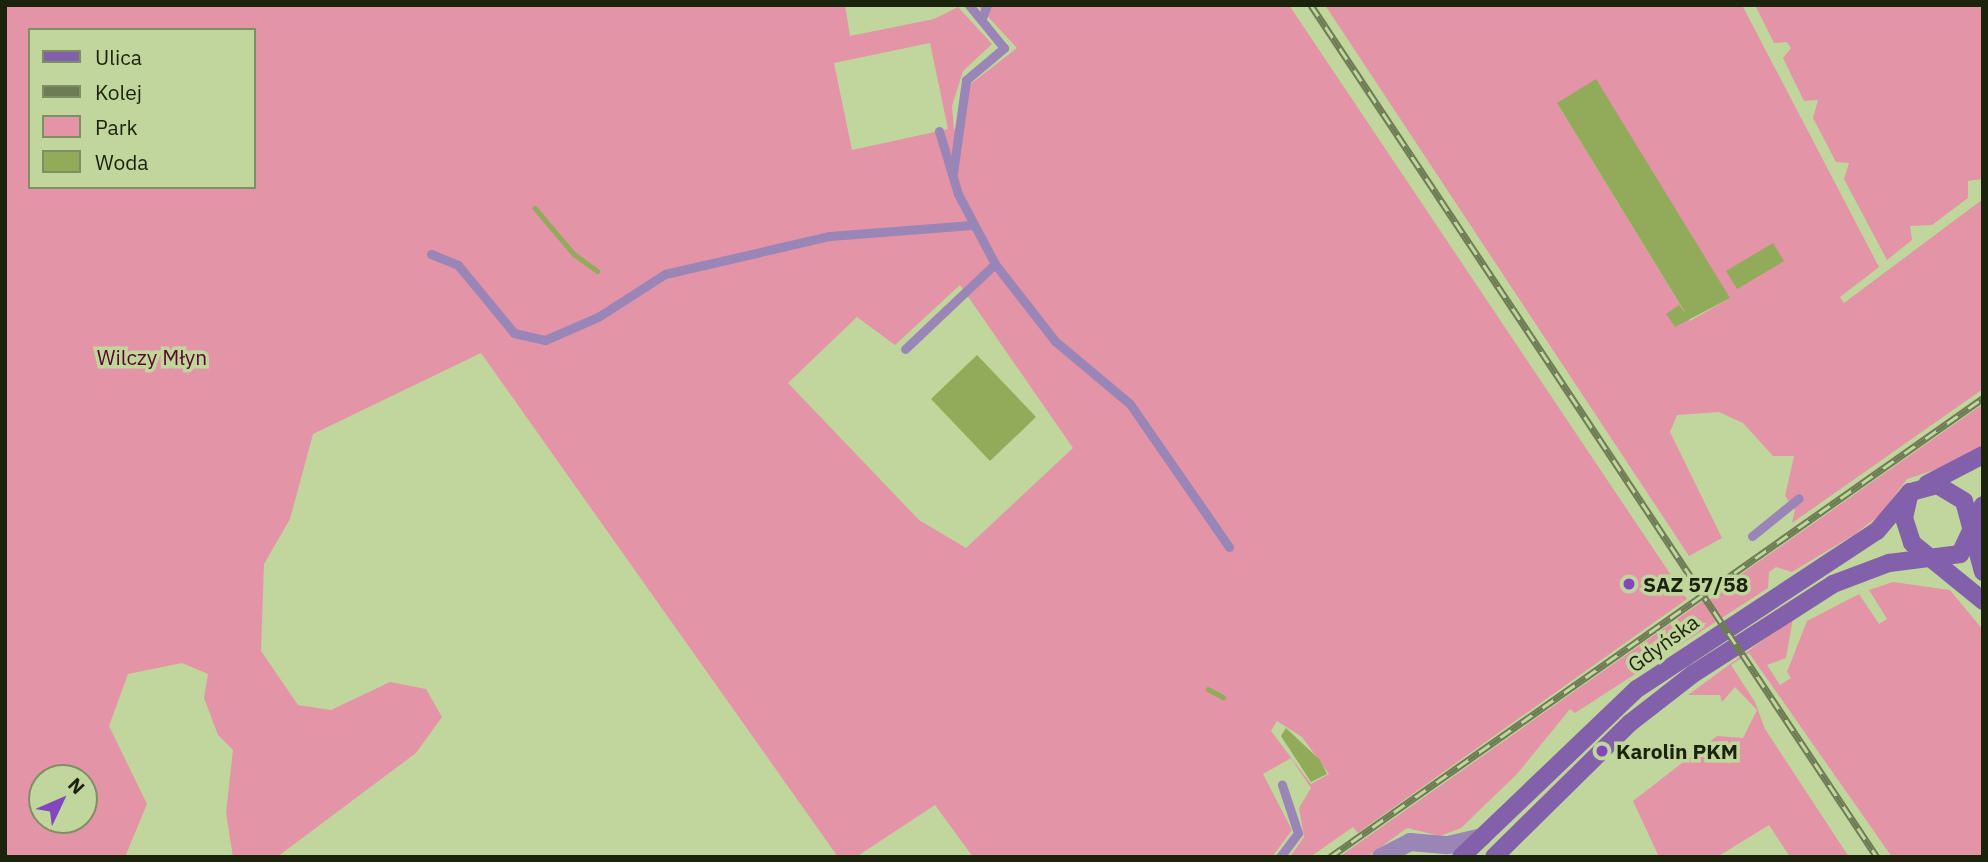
<!DOCTYPE html>
<meta charset="utf-8">
<style>
body{margin:0}
#map{position:relative;width:1988px;height:862px;overflow:hidden;background:#c1d69d;font-family:"IBM Plex Sans",sans-serif}
div>[style]{position:absolute}
.green>*{inset:0;background:#e394a7}
.water>*{inset:0;background:#91ab5a}
.stream>*{height:4.5px;margin:-2.25px;padding:0 2.25px;transform-origin:2.25px;border-radius:2.25px;background:#91ab5a}
.lane>*{height:9px;margin:-4.5px;padding:0 4.5px;transform-origin:4.5px;border-radius:4.5px;background:#9a85b7}
.street>*{height:18px;margin:-9px;padding:0 9px;transform-origin:9px;border-radius:9px;background:#9a85b7}
.secondary>*{height:18px;margin:-9px;padding:0 9px;transform-origin:9px;border-radius:9px;background:#8260aa}
.rail>*{height:7px;margin-top:-3.5px;transform-origin:0;background:repeating-linear-gradient(90deg,#c1d69d 0 13px,#6e7c55 0 26px);box-sizing:border-box;border-block:2px solid #6e7c55}
.dots>*{width:19px;height:19px;translate:-50% -50%;box-sizing:border-box;border:4px solid #c1d69d;border-radius:50%}
span{translate:-50% -50%;white-space:nowrap;text-align:center;line-height:1.15;-webkit-text-stroke:7px #c1d69d;paint-order:stroke}
.park-label{font-size:21px;color:#590828}
.poi-label{font-size:21px;color:#1c230d;font-weight:700}
.left{translate:0 -50%;text-align:left}
.street-label{font-size:21px;color:#1c230d}
.frame{position:absolute;inset:0;border:7px solid #1c230d;pointer-events:none}
.legend{position:absolute;left:28px;top:28px;width:228px;height:161px;box-sizing:border-box;background:#c1d69d;border:2px solid #7f8e63;margin:0;padding:9px 12px;list-style:none;font-size:21px;color:#1c230d}
.legend li{display:flex;align-items:center;gap:14px;height:35px}
.legend b{width:35px;border:2px solid #7f8e63}
.north{position:absolute;left:28px;top:764px;width:70px;height:70px;box-sizing:border-box;background:#c1d69d;border:2px solid #7f8e63;border-radius:50%;rotate:46deg;font-size:19px;font-weight:700;line-height:28px;text-align:center;color:#1c230d}
.north::after{content:'';display:block;margin:auto;width:24px;height:32px;background:#8247bd;clip-path:polygon(50% 0,100% 100%,50% 72%,0 100%)}
</style>
<div id="map">
<div class="green">
<div style="clip-path:polygon(evenodd,5px 5px,845px 5px,850px 36px,934px 19px,958px 7px,992px 44px,963px 71px,952px 106px,954px 129px,962px 128px,968px 86px,1017px 48px,977px 5px,1289px 5px,1687px 599px,1366px 827px,1358px 833px,1353px 827px,1310px 857px,1290px 857px,1304px 837px,1299px 808px,1311px 788px,1291px 758px,1263px 774px,1292px 830px,1272px 857px,973px 857px,935px 805px,856px 857px,838px 857px,481px 353px,313px 434px,290px 519px,264px 564px,261px 651px,298px 705px,331px 710px,390px 682px,426px 689px,442px 717px,416px 753px,277px 857px,233px 857px,226px 813px,233px 750px,218px 735px,204px 698px,208px 674px,182px 663px,128px 674px,109px 726px,147px 804px,125px 857px,5px 857px,5px 5px,30px 30px,254px 30px,254px 187px,30px 187px,30px 30px,5px 5px,930px 43px,948px 129px,852px 150px,834px 63px,930px 43px,5px 5px,960px 285px,1073px 448px,966px 548px,919px 520px,788px 383px,857px 317px,895px 345px,960px 285px,5px 5px,1277px 721px,1302px 737px,1329px 774px,1311px 784px,1271px 731px,1277px 721px,5px 5px,42px 778px,84px 778px,84px 820px,42px 820px,42px 778px)"></div>
<div style="clip-path:polygon(evenodd,1325px 5px,1742px 5px,1879px 267px,1840px 297px,1844px 303px,1983px 199px,1983px 389px,1792px 523px,1795px 510px,1785px 496px,1794px 456px,1773px 456px,1743px 423px,1719px 412px,1677px 415px,1670px 432px,1722px 538px,1689px 556px,1325px 5px,1557px 103px,1730px 298px,1690px 321px,1557px 103px)"></div>
<div style="clip-path:polygon(1755px 5px,1983px 5px,1983px 179px,1968px 181px,1968px 198px,1932px 225px,1910px 226px,1912px 240px,1887px 260px,1844px 179px,1849px 163px,1836px 162px,1813px 118px,1818px 100px,1804px 101px,1783px 58px,1791px 48px,1787px 42px,1774px 43px)"></div>
<div style="clip-path:polygon(1983px 404px,1981px 446px,1959px 462px,1907px 479px,1880px 515px,1855px 534px,1792px 572px,1776px 567px,1769px 572px,1768px 588px,1575px 713px,1570px 709px,1517px 774px,1461px 828px,1440px 836px,1407px 828px,1367px 857px,1339px 857px)"></div>
<div style="clip-path:polygon(1893px 582px,1950px 590px,1983px 630px,1983px 857px,1892px 857px,1749px 653px,1731px 665px,1755px 702px,1765px 729px,1849px 857px,1790px 857px,1769px 825px,1717px 857px,1659px 857px,1633px 801px,1717px 736px,1743px 738px,1757px 710px,1735px 687px,1722px 702px,1720px 695px,1688px 695px,1793px 618px,1786px 658px,1767px 665px,1780px 685px,1791px 678px,1787px 672px,1807px 621px,1859px 594px,1879px 624px,1887px 619px,1869px 590px)"></div>
</div>
<div class="water">
<div style="clip-path:polygon(1596px 79px,1730px 298px,1675px 327px,1666px 314px,1679px 305px,1686px 314px,1557px 103px)"></div>
<div style="clip-path:polygon(1773px 243px,1784px 261px,1737px 289px,1726px 271px)"></div>
<div style="clip-path:polygon(977px 355px,1036px 417px,990px 461px,931px 399px)"></div>
<div style="clip-path:polygon(1286px 728px,1320px 760px,1327px 774px,1311px 782px,1281px 736px)"></div>
</div>
<div class="stream">
<div style="left:535px;top:208px;width:60px;rotate:49.7deg"></div>
<div style="left:574px;top:254px;width:29px;rotate:36deg"></div>
<div style="left:1208px;top:689px;width:17px;rotate:28deg"></div>
</div>
<div class="lane">
<div style="left:982px;top:18px;width:14px;rotate:-69deg"></div>
<div style="left:939px;top:131px;width:66px;rotate:73.2deg"></div>
<div style="left:958px;top:194px;width:79px;rotate:62.1deg"></div>
<div style="left:953px;top:173px;width:94px;rotate:-82deg"></div>
<div style="left:966px;top:80px;width:50px;rotate:-40.1deg"></div>
<div style="left:1004px;top:48px;width:55px;rotate:-129.1deg"></div>
<div style="left:431px;top:254px;width:29px;rotate:22deg"></div>
<div style="left:458px;top:265px;width:88px;rotate:50.5deg"></div>
<div style="left:514px;top:333px;width:32px;rotate:13deg"></div>
<div style="left:545px;top:340px;width:58px;rotate:-23.5deg"></div>
<div style="left:598px;top:317px;width:80px;rotate:-32.7deg"></div>
<div style="left:665px;top:274px;width:169px;rotate:-13deg"></div>
<div style="left:830px;top:236px;width:142px;rotate:-4.4deg"></div>
<div style="left:905px;top:349px;width:124px;rotate:-43.4deg"></div>
<div style="left:995px;top:264px;width:98px;rotate:52.1deg"></div>
<div style="left:1055px;top:341px;width:98px;rotate:40deg"></div>
<div style="left:1130px;top:404px;width:174px;rotate:55.3deg"></div>
<div style="left:1752px;top:536px;width:60px;rotate:-39deg"></div>
<div style="left:1280px;top:857px;width:30px;rotate:-53deg"></div>
<div style="left:1298px;top:833px;width:51px;rotate:-108.4deg"></div>
</div>
<div class="street">
<div style="left:1381px;top:857px;width:33px;rotate:-27deg"></div>
<div style="left:1410px;top:842px;width:38px;rotate:5deg"></div>
<div style="left:1448px;top:845px;width:35px;rotate:-13deg"></div>
</div>
<div class="secondary">
<div style="left:1927px;top:484px;width:63px;rotate:-27.4deg"></div>
<div style="left:1983px;top:572px;width:73px;rotate:-105deg"></div>
<div style="left:1964px;top:501px;width:31px;rotate:-149deg"></div>
<div style="left:1937px;top:485px;width:28px;rotate:165deg"></div>
<div style="left:1910px;top:492px;width:27px;rotate:103deg"></div>
<div style="left:1904px;top:518px;width:26px;rotate:72deg"></div>
<div style="left:1912px;top:543px;width:92px;rotate:39.2deg"></div>
<div style="left:1461px;top:857px;width:243px;rotate:-43.7deg"></div>
<div style="left:1637px;top:689px;width:287px;rotate:-33.4deg"></div>
<div style="left:1877px;top:531px;width:51px;rotate:-49.8deg"></div>
<div style="left:1494px;top:857px;width:191px;rotate:-44.6deg"></div>
<div style="left:1630px;top:723px;width:80px;rotate:-37.9deg"></div>
<div style="left:1693px;top:674px;width:166px;rotate:-32.7deg"></div>
<div style="left:1833px;top:584px;width:60px;rotate:-20.6deg"></div>
<div style="left:1889px;top:563px;width:72px;rotate:-7.2deg"></div>
<div style="left:1960px;top:554px;width:54px;rotate:-64.9deg"></div>
</div>
<div class="rail">
<div style="left:1311px;top:5px;width:1023px;rotate:56.4deg"></div>
<div style="left:1330px;top:857px;width:798px;rotate:-35.1deg"></div>
</div>
<div class="dots">
<div style="left:1629px;top:584px;background:#8247bd"></div>
<div style="left:1602px;top:751px;background:#8247bd"></div>
</div>
<div class="park-label">
<span style="left:152px;top:357px">Wilczy Młyn</span>
</div>
<div class="poi-label">
<span class="left" style="left:1643px;top:584px">SAZ 57/58</span>
<span class="left" style="left:1616px;top:751px">Karolin PKM</span>
</div>
<div class="street-label">
<span style="left:1663px;top:643px;rotate:-36deg">Gdyńska</span>
</div>
<div class="frame"></div>
<ul class="legend">
<li><b style="height:9px;background:#8260aa"></b>Ulica</li>
<li><b style="height:9px;background:#6e7c55"></b>Kolej</li>
<li><b style="height:19px;background:#e394a7"></b>Park</li>
<li><b style="height:19px;background:#91ab5a"></b>Woda</li>
</ul>
<div class="north">N</div>
</div>
